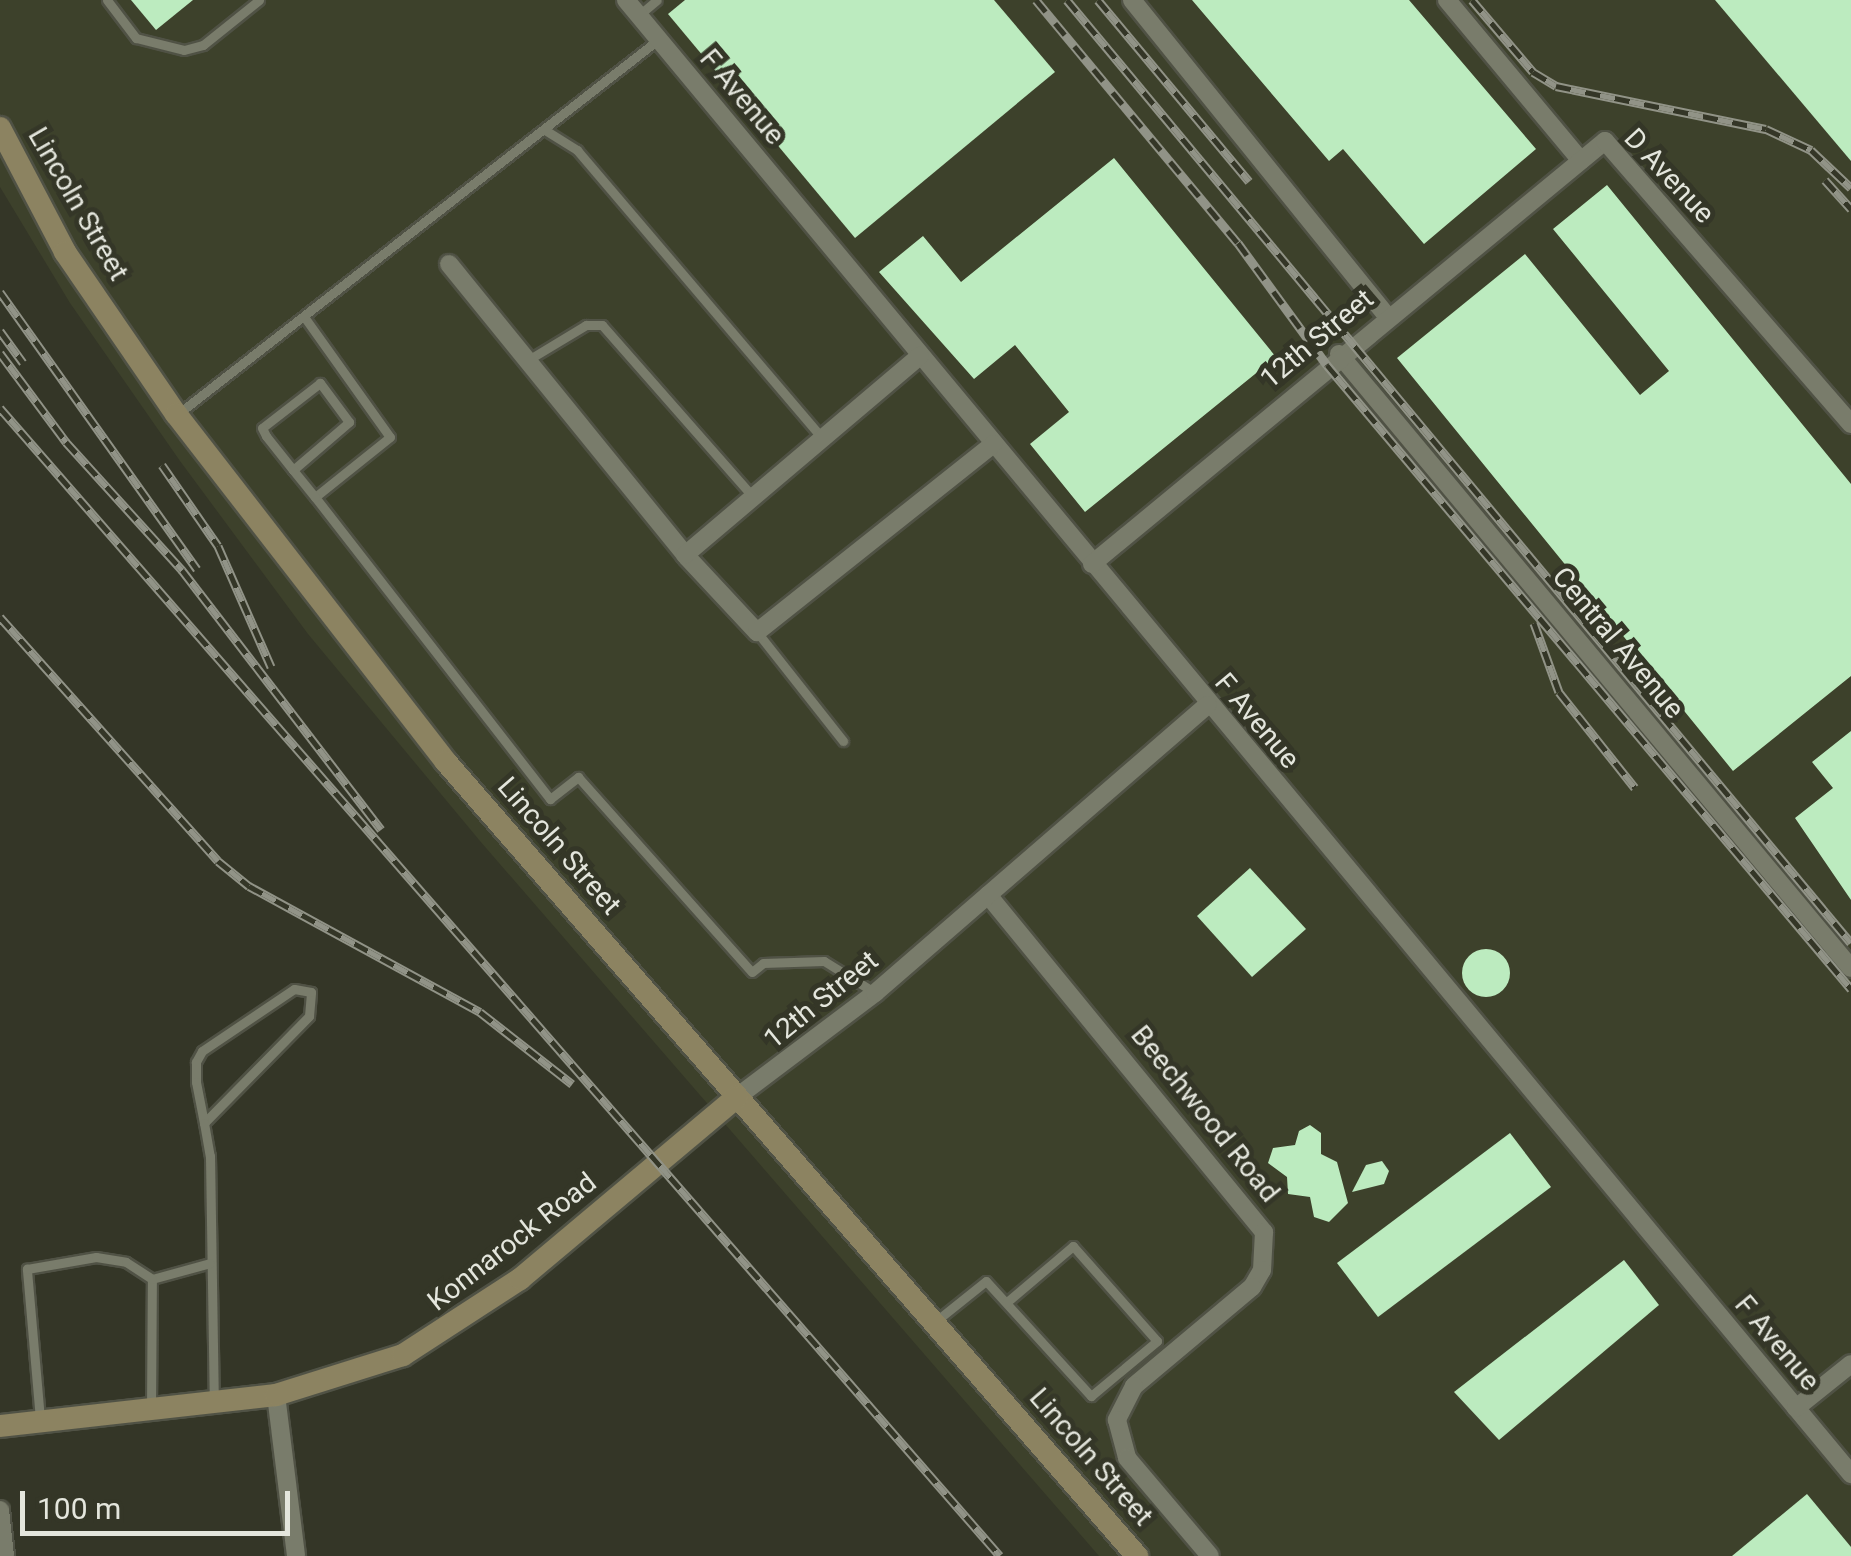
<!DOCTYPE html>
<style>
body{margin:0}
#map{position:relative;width:1851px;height:1556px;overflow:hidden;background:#343627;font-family:Roboto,sans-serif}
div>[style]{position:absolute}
.built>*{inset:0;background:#3d412b}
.building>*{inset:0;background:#bcebbf}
.round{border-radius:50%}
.roads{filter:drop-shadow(2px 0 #505245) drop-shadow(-2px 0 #505245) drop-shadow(0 2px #505245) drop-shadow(0 -2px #505245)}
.lane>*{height:9px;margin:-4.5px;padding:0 4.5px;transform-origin:4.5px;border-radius:4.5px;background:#797c6b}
.street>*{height:18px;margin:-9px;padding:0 9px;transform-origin:9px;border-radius:9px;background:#797c6b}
.secondary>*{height:22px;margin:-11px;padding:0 11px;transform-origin:11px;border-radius:11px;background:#8c8361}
.rail>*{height:9px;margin-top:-4.5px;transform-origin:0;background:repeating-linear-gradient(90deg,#343627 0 15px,#919387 0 30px);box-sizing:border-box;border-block:2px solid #919387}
span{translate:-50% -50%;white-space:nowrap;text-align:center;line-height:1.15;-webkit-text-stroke:10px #343627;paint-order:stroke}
.street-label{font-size:28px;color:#e4e6dd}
.scale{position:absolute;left:20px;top:1491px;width:270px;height:45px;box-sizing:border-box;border:5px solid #e4e6dd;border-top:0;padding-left:12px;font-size:30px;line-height:35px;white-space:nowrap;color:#e4e6dd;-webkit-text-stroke:8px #343627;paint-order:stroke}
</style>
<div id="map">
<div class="built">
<div style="clip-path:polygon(0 0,1851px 0,1851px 1556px,1099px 1556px,480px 841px,308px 634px,180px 461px,70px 303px,0 187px)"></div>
</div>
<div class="building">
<div style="clip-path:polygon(131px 0,193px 0,156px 30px)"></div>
<div style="clip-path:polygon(685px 0,994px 0,1055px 72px,855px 238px,668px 14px)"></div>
<div style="clip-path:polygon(1192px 0,1409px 0,1536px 149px,1424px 244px,1343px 149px,1329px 161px)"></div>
<div style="clip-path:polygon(1715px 0,1851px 0,1851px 161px)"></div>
<div style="clip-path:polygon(1114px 158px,1276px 357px,1085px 512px,1030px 444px,1069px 412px,1015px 345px,974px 379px,879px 272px,923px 236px,961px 282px)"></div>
<div style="clip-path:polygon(1607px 185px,1851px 484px,1851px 676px,1733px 771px,1397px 358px,1525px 254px,1640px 395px,1669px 371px,1553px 229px)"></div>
<div style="clip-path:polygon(1851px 731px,1851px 900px,1795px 818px,1833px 788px,1812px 762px)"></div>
<div style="clip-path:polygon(1250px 868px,1306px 929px,1252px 977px,1197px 916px)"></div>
<div class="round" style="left:1462px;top:949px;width:48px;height:48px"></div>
<div style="clip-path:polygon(1310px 1125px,1321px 1133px,1321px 1154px,1337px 1162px,1348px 1203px,1329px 1222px,1314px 1217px,1310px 1197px,1288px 1194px,1287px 1177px,1268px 1163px,1273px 1148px,1295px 1145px,1299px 1131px)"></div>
<div style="clip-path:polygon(1510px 1133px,1551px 1187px,1378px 1317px,1337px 1263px)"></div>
<div style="clip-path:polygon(1382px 1161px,1389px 1171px,1384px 1184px,1352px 1192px,1366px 1165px)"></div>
<div style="clip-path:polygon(1624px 1260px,1659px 1305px,1499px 1440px,1454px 1392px)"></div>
<div style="clip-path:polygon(1807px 1494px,1851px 1547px,1851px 1556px,1732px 1556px)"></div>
</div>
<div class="roads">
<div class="lane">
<div style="left:107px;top:0;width:48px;rotate:52.7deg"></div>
<div style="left:136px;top:38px;width:49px;rotate:14deg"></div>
<div style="left:184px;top:50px;width:20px;rotate:-15deg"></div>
<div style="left:203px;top:45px;width:72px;rotate:-38.8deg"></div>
<div style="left:639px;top:15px;width:23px;rotate:-40deg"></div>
<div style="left:545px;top:130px;width:38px;rotate:32deg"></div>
<div style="left:577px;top:150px;width:378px;rotate:49.6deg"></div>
<div style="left:305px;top:318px;width:146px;rotate:54.5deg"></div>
<div style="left:390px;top:437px;width:96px;rotate:141.3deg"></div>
<div style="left:315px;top:497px;width:383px;rotate:52.1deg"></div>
<div style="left:550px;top:799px;width:36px;rotate:-38deg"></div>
<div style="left:578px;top:777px;width:261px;rotate:48.3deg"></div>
<div style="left:752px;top:972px;width:14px;rotate:-39deg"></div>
<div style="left:763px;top:963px;width:61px;rotate:-1.9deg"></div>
<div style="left:824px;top:961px;width:59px;rotate:31.8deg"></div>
<div style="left:528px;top:360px;width:68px;rotate:-31.1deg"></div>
<div style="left:586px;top:325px;width:16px"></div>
<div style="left:602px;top:325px;width:229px;rotate:48.7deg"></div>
<div style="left:179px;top:413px;width:609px;rotate:-37.92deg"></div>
<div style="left:293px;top:470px;width:74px;rotate:-40.6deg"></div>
<div style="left:349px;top:422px;width:49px;rotate:-126.6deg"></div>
<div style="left:320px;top:383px;width:73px;rotate:142.2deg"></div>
<div style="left:262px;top:428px;width:9px;rotate:63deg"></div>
<div style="left:266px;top:436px;width:43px;rotate:51.5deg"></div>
<div style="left:293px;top:470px;width:35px;rotate:51deg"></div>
<div style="left:757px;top:632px;width:139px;rotate:51.7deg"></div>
<div style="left:204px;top:1123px;width:150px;rotate:-45.5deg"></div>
<div style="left:309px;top:1016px;width:24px;rotate:-85deg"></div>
<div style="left:311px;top:992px;width:17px;rotate:-170deg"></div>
<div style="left:294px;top:989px;width:111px;rotate:146deg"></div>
<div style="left:202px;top:1051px;width:13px;rotate:119deg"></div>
<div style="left:196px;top:1062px;width:20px;rotate:90deg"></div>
<div style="left:196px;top:1082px;width:42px;rotate:79deg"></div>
<div style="left:204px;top:1123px;width:34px;rotate:80deg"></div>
<div style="left:210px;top:1156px;width:243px;rotate:89.1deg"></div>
<div style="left:936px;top:1321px;width:64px;rotate:-38.7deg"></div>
<div style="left:986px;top:1281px;width:156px;rotate:47.6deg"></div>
<div style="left:1091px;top:1396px;width:86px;rotate:-39.8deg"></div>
<div style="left:1157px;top:1341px;width:127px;rotate:-131.5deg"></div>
<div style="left:1073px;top:1246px;width:87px;rotate:139.7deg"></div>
<div style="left:151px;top:1409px;width:130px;rotate:-89.6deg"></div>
<div style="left:152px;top:1279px;width:60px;rotate:-15.4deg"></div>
<div style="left:40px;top:1419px;width:151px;rotate:-95deg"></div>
<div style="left:27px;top:1269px;width:70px;rotate:-9.9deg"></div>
<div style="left:96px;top:1257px;width:30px;rotate:9deg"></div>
<div style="left:126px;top:1262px;width:31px;rotate:33deg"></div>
</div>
<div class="street">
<div style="left:626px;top:0;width:1917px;rotate:50.27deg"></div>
<div style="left:1132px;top:0;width:406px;rotate:51.1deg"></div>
<div style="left:1447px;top:0;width:209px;rotate:50.2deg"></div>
<div style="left:449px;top:264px;width:377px;rotate:50.9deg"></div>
<div style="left:687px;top:557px;width:103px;rotate:47deg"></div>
<div style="left:757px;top:632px;width:302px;rotate:-38.5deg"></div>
<div style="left:1339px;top:354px;width:799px;rotate:50.18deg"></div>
<div style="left:685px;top:555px;width:308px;rotate:-40.3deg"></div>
<div style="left:1092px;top:564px;width:665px;rotate:-39.51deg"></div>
<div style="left:1605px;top:141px;width:375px;rotate:49deg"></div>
<div style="left:988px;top:895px;width:436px;rotate:50.7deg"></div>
<div style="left:1264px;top:1232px;width:38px;rotate:93deg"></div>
<div style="left:1262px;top:1270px;width:20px;rotate:120deg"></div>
<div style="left:1252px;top:1287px;width:154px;rotate:140deg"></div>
<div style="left:1134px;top:1386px;width:38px;rotate:117deg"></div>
<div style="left:1117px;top:1420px;width:39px;rotate:75deg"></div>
<div style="left:1127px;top:1458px;width:128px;rotate:49.7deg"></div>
<div style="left:737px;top:1097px;width:173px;rotate:-37deg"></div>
<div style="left:875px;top:993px;width:440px;rotate:-40.9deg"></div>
<div style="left:276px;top:1395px;width:162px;rotate:82.9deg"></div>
<div style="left:1796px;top:1408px;width:70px;rotate:-38.7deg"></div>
<div style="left:0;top:1510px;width:46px;rotate:83.8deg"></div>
</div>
<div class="secondary">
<div style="left:0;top:128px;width:140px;rotate:62.3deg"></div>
<div style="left:65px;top:252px;width:196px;rotate:55.6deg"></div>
<div style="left:176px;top:414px;width:440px;rotate:52.2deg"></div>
<div style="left:446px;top:762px;width:1053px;rotate:48.97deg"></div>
<div style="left:0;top:1426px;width:278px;rotate:-6.4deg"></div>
<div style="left:276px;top:1395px;width:133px;rotate:-17.5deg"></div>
<div style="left:403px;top:1355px;width:140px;rotate:-33deg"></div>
<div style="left:520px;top:1279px;width:283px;rotate:-40deg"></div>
</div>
</div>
<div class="rail">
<div style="left:1036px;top:0;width:316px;rotate:50.3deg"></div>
<div style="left:1238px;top:243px;width:151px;rotate:53.9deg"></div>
<div style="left:1327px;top:365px;width:815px;rotate:49.98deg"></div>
<div style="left:1067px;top:0;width:1226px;rotate:50.26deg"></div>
<div style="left:1098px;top:0;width:236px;rotate:50.2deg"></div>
<div style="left:1472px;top:0;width:94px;rotate:49.7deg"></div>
<div style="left:1533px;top:72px;width:27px;rotate:31deg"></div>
<div style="left:1556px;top:86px;width:214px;rotate:11.6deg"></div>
<div style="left:1766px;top:129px;width:50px;rotate:25deg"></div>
<div style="left:1811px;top:150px;width:55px;rotate:43.5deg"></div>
<div style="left:1825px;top:180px;width:39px;rotate:48deg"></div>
<div style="left:0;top:292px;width:340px;rotate:54.6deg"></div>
<div style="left:0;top:331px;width:39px;rotate:54deg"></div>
<div style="left:0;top:353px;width:111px;rotate:53.4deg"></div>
<div style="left:66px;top:442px;width:173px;rotate:47.8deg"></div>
<div style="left:182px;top:570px;width:327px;rotate:52.5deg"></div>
<div style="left:0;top:408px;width:1522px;rotate:48.94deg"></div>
<div style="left:162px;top:465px;width:98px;rotate:55.3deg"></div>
<div style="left:218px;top:546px;width:132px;rotate:66.3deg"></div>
<div style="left:0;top:617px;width:327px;rotate:48.2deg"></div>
<div style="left:218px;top:861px;width:40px;rotate:39deg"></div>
<div style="left:249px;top:886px;width:263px;rotate:28.6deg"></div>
<div style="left:480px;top:1012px;width:117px;rotate:38deg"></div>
<div style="left:1534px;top:623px;width:73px;rotate:70.1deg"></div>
<div style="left:1559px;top:692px;width:122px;rotate:51.6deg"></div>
</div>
<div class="street-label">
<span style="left:742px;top:97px;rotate:50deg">F Avenue</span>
<span style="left:1669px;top:176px;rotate:47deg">D Avenue</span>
<span style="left:78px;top:204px;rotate:60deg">Lincoln Street</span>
<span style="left:1317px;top:339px;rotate:-40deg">12th Street</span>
<span style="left:1618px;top:643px;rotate:50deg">Central Avenue</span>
<span style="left:1257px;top:721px;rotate:50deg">F Avenue</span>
<span style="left:559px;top:846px;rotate:49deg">Lincoln Street</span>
<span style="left:821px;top:1000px;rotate:-39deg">12th Street</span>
<span style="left:1205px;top:1114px;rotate:51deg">Beechwood Road</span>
<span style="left:512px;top:1242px;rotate:-38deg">Konnarock Road</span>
<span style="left:1777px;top:1343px;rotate:50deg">F Avenue</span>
<span style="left:1091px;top:1457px;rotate:49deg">Lincoln Street</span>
</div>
<div class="scale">100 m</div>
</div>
